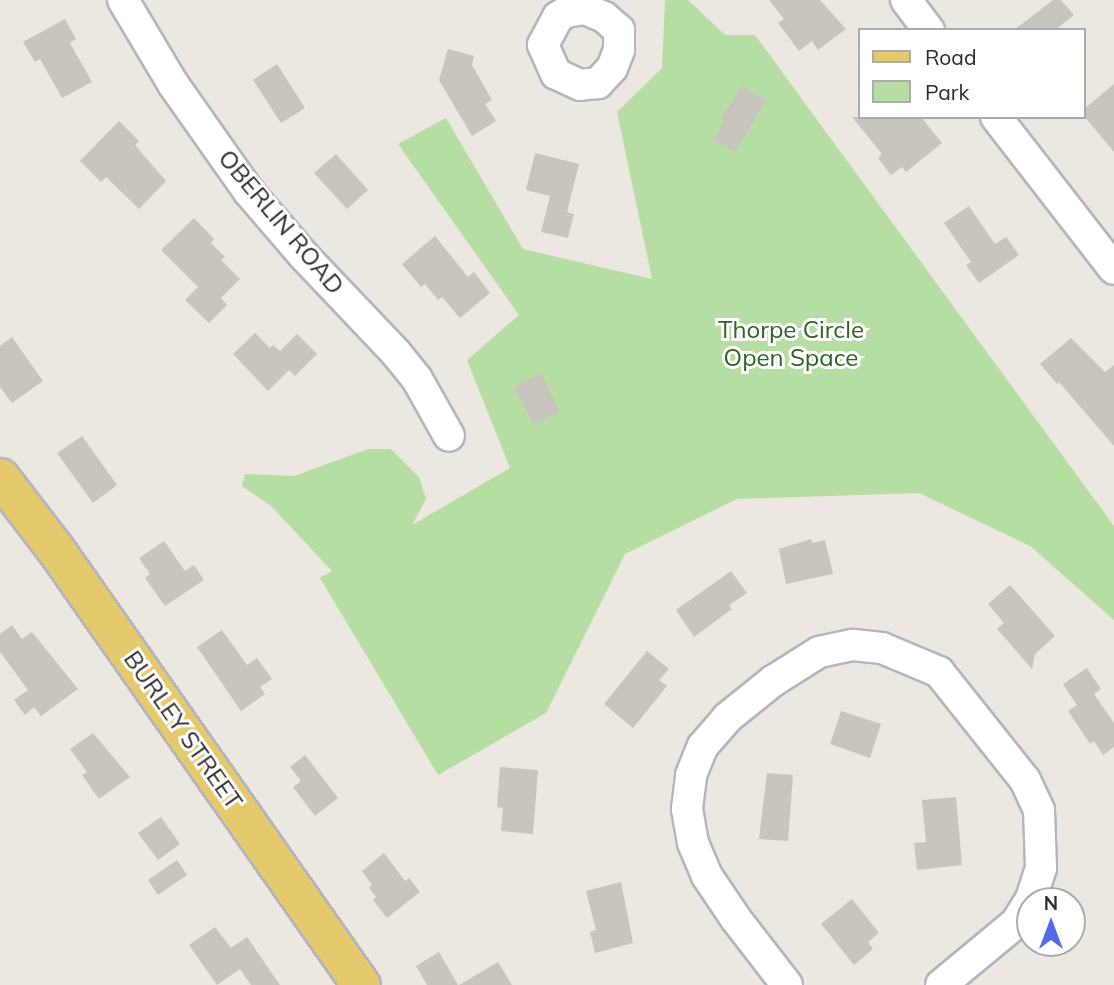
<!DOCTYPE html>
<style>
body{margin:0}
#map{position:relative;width:1114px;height:985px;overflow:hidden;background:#ece7e0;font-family:Mulish,sans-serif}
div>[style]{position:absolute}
.green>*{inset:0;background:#b6dea2}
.building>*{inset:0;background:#c8c5be}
.roads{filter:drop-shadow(2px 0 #b4b6be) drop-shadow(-2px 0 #b4b6be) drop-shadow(0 2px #b4b6be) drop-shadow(0 -2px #b4b6be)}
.minor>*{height:30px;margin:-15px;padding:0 15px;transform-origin:15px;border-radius:15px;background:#fff}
.major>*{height:37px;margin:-18.5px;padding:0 18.5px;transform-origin:18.5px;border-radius:18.5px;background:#e4c96d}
span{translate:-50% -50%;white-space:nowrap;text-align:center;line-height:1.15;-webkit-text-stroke:6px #fff;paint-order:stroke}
.street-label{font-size:24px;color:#2c2c2c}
.park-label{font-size:24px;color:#2f6422}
.legend{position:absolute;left:858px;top:28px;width:228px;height:91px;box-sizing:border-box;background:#fff;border:2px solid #ababab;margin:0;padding:9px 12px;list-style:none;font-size:21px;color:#2c2c2c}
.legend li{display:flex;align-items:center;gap:14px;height:35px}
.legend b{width:35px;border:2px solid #ababab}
.north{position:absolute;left:1016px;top:887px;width:70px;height:70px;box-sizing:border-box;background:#fff;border:2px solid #ababab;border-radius:50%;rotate:0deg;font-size:19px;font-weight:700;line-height:28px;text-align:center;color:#2c2c2c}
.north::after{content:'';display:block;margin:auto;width:24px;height:32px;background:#506cea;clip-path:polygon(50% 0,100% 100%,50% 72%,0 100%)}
</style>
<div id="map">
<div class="green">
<div style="clip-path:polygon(665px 0,688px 0,725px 35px,755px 35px,1114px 526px,1114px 620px,1030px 546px,919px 493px,737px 499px,625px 554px,546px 713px,438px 775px,320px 578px,332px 571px,270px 505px,242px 486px,245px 474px,294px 476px,368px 449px,391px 449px,419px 477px,426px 499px,412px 525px,510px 468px,467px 360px,519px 315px,398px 144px,446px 118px,523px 249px,652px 279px,617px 112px,662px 68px)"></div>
</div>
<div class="building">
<div style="clip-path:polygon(769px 0,820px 0,846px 29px,818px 50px,812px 41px,799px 51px,778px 23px,784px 19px)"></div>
<div style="clip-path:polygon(1053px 0,1061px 0,1074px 15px,1055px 30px,1014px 30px)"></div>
<div style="clip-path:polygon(65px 19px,76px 39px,70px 43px,92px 82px,62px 98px,40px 59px,35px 62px,23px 42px)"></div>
<div style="clip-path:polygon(448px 49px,474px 56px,472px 65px,492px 100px,485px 104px,496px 121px,472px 136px,439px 80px)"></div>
<div style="clip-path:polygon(277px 64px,305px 108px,281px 123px,253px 80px)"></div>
<div style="clip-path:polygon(1114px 84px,1114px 152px,1084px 116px,1084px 109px)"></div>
<div style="clip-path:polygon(741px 86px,766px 100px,735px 152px,714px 139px,724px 122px,721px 120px)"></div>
<div style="clip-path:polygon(852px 117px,921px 117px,942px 143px,906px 172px,902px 167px,891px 175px,878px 158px,882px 154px)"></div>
<div style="clip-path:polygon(119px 121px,139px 141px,135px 145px,166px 181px,139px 209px,106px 177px,101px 182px,80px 161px)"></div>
<div style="clip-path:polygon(535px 153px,579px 164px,567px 212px,574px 214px,568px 238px,541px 232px,550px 196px,526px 190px)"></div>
<div style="clip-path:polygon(336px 154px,368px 190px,347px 209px,314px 173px)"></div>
<div style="clip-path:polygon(969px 206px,995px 244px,1006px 237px,1019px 255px,979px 283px,966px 265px,971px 262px,944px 223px)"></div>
<div style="clip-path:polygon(194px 218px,214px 239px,211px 243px,225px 257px,221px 260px,240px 279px,221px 298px,227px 305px,209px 323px,185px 300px,198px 287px,161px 250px)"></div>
<div style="clip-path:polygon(435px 236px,468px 277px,474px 272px,490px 293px,460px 318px,442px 297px,438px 300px,425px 284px,421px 287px,402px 264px)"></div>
<div style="clip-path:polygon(255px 333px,270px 348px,273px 345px,280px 351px,297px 334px,317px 354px,295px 376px,289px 370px,268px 391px,233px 354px)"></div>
<div style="clip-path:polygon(12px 337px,43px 381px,12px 403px,0 387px,0 346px)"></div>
<div style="clip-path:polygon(1071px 338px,1105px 372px,1114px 365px,1114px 446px,1059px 382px,1057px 384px,1040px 364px)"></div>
<div style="clip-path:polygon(541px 373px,560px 412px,534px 425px,514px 387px)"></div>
<div style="clip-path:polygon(82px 436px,117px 485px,93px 503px,57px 453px)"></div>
<div style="clip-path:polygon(811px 539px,812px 543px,825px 540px,833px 574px,786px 584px,779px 549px)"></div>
<div style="clip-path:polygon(164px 541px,185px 571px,194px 565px,204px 580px,165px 606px,145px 578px,150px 574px,139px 558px)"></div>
<div style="clip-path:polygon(731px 571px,747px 593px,729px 605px,732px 609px,694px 637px,676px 610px)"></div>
<div style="clip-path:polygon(1010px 585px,1055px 636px,1035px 654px,1032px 669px,997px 629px,1004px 623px,988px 604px)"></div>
<div style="clip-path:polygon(12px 625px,22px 639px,32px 632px,78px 689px,41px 716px,34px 707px,25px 715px,14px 700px,28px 690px,0 652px,0 634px)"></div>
<div style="clip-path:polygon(222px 630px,247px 665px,257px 658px,272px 679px,260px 687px,265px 694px,241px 711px,197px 647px)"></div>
<div style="clip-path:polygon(647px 651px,669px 669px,659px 680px,667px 686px,633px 728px,604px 704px)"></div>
<div style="clip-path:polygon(1087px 668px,1101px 689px,1094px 694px,1114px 723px,1114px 747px,1103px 755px,1094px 741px,1090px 744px,1068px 711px,1077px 705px,1063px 684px)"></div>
<div style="clip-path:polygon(841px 711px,881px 724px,870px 758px,830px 744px)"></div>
<div style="clip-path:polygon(93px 733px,130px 777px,99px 799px,82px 775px,87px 772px,70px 749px)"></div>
<div style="clip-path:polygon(305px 755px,338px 798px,315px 816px,293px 787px,301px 781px,290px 767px)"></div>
<div style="clip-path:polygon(500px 767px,538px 770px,533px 834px,501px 831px,503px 808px,497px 807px)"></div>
<div style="clip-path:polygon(767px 773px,793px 775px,788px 841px,759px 839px)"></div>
<div style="clip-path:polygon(956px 797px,962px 865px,917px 870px,914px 843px,926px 842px,922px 800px)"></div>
<div style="clip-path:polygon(161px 817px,180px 844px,158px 860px,138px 833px)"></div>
<div style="clip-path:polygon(384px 853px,405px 881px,409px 878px,420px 892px,387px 918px,373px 900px,376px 897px,369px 888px,372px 885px,362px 871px)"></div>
<div style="clip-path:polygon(177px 860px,187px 875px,158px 895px,148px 880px)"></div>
<div style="clip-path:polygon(621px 882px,633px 943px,595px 953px,590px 932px,596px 930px,586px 891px)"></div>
<div style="clip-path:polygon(852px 899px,879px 933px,868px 942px,873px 949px,854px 965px,821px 924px)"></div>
<div style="clip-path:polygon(215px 927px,231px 948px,247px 937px,280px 985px,251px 985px,240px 969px,217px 985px,189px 945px)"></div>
<div style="clip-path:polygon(439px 952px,458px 985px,427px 985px,416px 966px)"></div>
<div style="clip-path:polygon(498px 962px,512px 985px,459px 985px)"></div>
</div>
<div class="roads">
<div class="minor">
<div style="left:123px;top:0;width:98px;rotate:59.2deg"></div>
<div style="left:173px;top:84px;width:132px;rotate:54.9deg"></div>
<div style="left:249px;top:192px;width:84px;rotate:49.3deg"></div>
<div style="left:304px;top:256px;width:134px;rotate:46.5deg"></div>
<div style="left:396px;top:353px;width:33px;rotate:51deg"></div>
<div style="left:417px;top:379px;width:65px;rotate:60.7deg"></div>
<div style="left:906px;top:0;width:38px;rotate:53deg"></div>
<div style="left:585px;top:9px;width:21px;rotate:23deg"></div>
<div style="left:604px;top:17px;width:20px;rotate:41deg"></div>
<div style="left:619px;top:30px;width:20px;rotate:90deg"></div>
<div style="left:619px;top:50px;width:19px;rotate:111deg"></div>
<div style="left:612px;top:68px;width:21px;rotate:133deg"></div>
<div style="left:598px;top:83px;width:18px;rotate:174deg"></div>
<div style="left:580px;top:85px;width:26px;rotate:-155deg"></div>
<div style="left:556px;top:74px;width:32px;rotate:-114deg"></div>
<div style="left:543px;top:45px;width:32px;rotate:-62deg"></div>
<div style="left:558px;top:17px;width:9px;rotate:-32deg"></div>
<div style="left:566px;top:12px;width:19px;rotate:-9deg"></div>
<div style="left:996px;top:117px;width:192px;rotate:52.2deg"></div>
<div style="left:787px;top:985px;width:83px;rotate:-127.7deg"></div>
<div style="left:736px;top:919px;width:52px;rotate:-124deg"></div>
<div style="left:707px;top:876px;width:36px;rotate:-113deg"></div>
<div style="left:693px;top:843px;width:35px;rotate:-100deg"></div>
<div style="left:687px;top:809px;width:34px;rotate:-83deg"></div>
<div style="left:691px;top:775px;width:31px;rotate:-68deg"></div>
<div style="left:703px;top:746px;width:37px;rotate:-49deg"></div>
<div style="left:727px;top:718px;width:59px;rotate:-38.8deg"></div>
<div style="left:773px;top:681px;width:54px;rotate:-32.2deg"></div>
<div style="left:819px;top:652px;width:35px;rotate:-12deg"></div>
<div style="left:853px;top:645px;width:29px;rotate:6deg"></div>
<div style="left:882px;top:648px;width:62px;rotate:22.8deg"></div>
<div style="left:939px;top:672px;width:138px;rotate:51.5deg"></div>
<div style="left:1025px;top:780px;width:33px;rotate:65deg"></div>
<div style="left:1039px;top:810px;width:58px;rotate:88deg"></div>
<div style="left:1041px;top:868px;width:35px;rotate:108deg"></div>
<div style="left:941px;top:985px;width:97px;rotate:-39.6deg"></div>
<div style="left:1016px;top:923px;width:26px;rotate:-58deg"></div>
</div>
<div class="major">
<div style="left:0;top:477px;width:92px;rotate:52.5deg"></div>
<div style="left:56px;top:550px;width:531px;rotate:54.96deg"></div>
</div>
</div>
<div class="street-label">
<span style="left:281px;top:222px;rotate:50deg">OBERLIN ROAD</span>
<span style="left:183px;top:730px;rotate:55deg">BURLEY STREET</span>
</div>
<div class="park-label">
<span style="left:791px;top:344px">Thorpe Circle<br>Open Space</span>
</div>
<ul class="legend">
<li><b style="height:9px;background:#e4c96d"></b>Road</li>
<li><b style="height:19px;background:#b6dea2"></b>Park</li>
</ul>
<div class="north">N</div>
</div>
